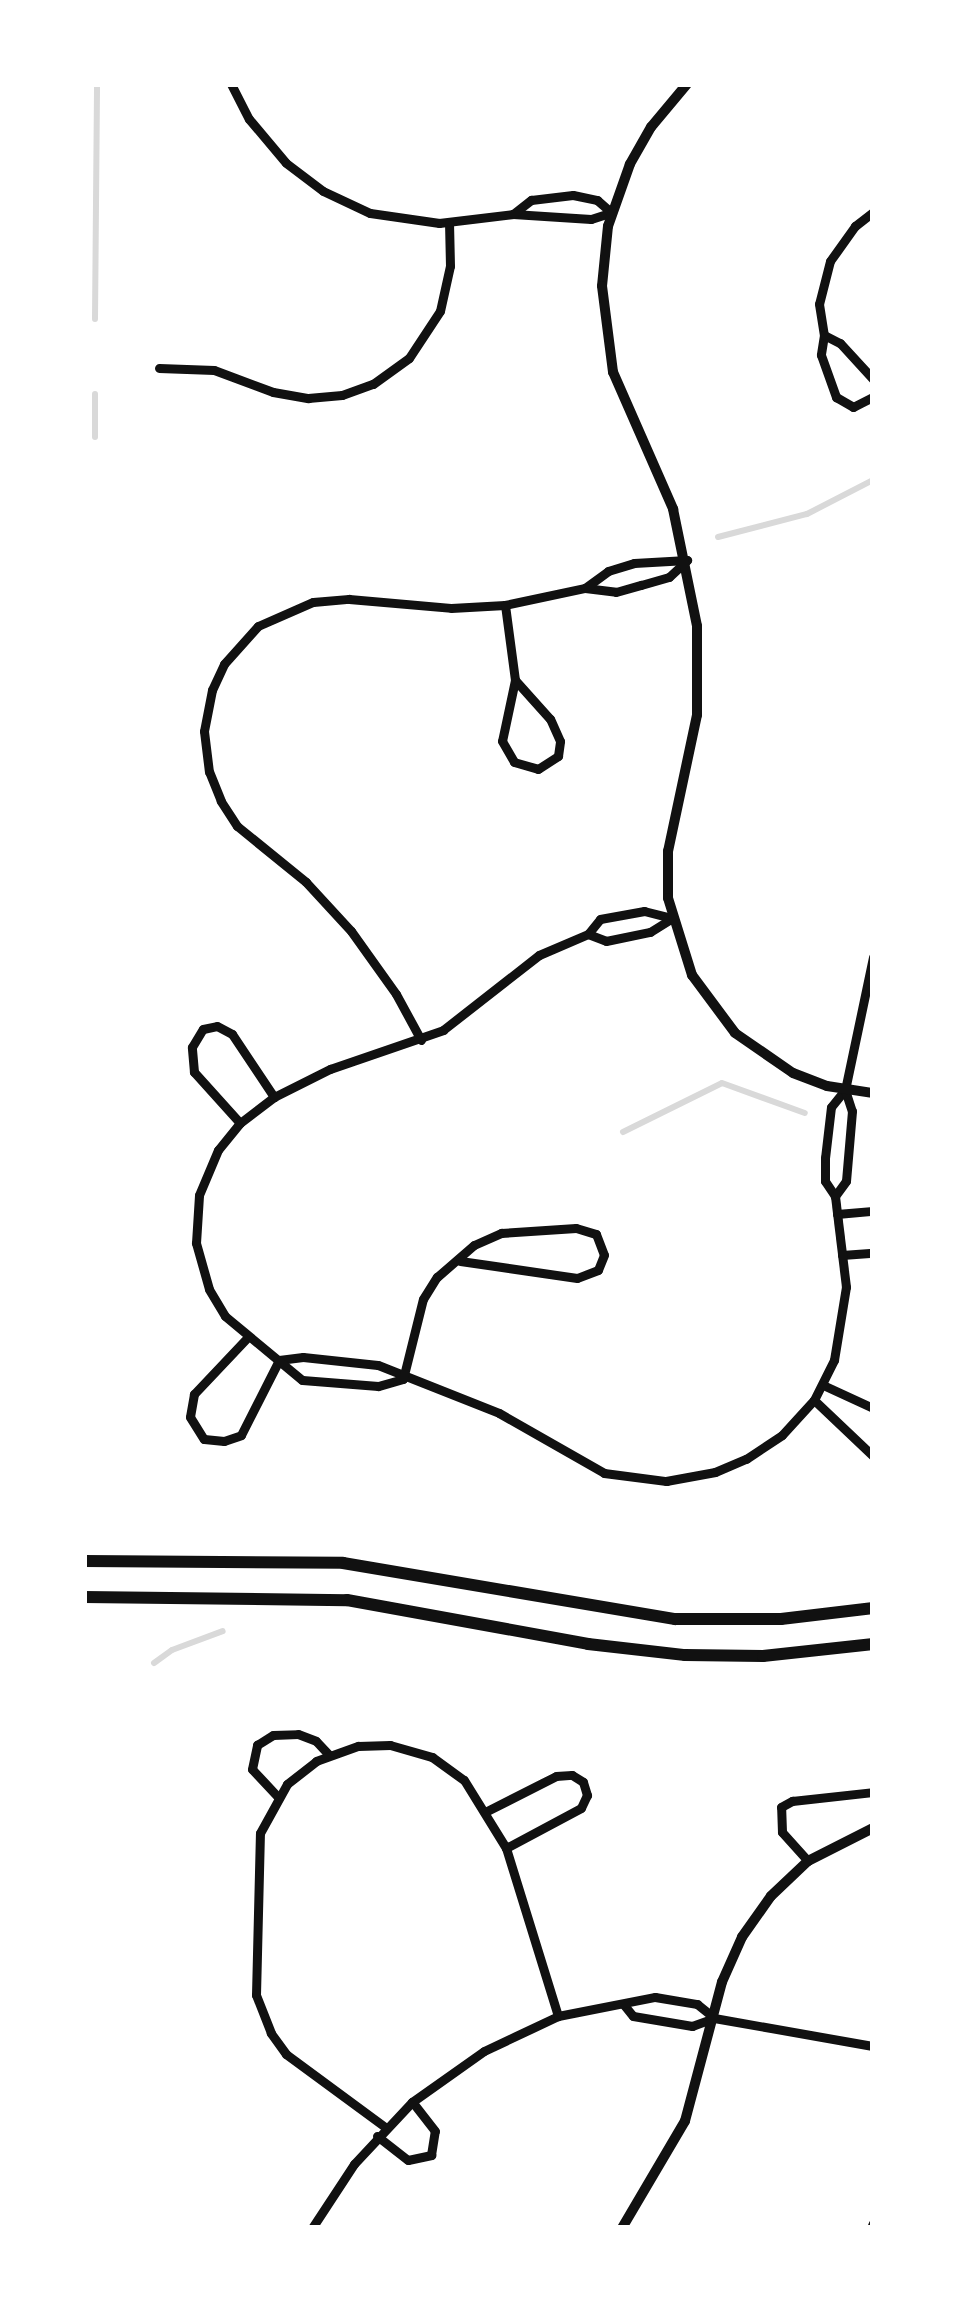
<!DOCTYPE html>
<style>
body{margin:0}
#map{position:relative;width:957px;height:2312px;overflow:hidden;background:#fff;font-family:Cabin,sans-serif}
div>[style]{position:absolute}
.stream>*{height:6px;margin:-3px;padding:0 3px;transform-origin:3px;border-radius:3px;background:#d9d9d9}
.minor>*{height:9px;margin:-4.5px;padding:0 4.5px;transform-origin:4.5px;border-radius:4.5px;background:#111}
.tertiary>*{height:10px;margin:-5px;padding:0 5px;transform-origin:5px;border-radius:5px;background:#111}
.secondary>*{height:12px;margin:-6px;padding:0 6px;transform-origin:6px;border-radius:6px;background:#111}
span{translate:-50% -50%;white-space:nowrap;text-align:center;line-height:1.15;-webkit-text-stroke:12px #fff;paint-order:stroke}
.frame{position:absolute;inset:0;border:87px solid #fff;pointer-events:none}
</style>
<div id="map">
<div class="stream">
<div style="left:95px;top:319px;width:235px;rotate:-89.5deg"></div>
<div style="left:95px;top:394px;width:43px;rotate:90deg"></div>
<div style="left:718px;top:537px;width:92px;rotate:-14.5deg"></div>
<div style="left:807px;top:514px;width:74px;rotate:-27.3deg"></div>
<div style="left:623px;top:1132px;width:110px;rotate:-26.3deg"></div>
<div style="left:722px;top:1083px;width:88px;rotate:19.9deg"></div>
<div style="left:154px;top:1663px;width:22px;rotate:-36deg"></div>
<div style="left:172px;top:1650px;width:54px;rotate:-20.4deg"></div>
</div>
<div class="minor">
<div style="left:231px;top:84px;width:39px;rotate:63deg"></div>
<div style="left:249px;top:119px;width:57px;rotate:49.9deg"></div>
<div style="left:286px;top:163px;width:46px;rotate:37.1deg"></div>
<div style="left:323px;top:191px;width:52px;rotate:25.1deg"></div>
<div style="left:370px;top:213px;width:70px;rotate:8.2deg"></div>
<div style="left:439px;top:223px;width:75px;rotate:-6.9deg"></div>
<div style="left:513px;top:214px;width:78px;rotate:3.7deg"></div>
<div style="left:591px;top:219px;width:22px;rotate:-18deg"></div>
<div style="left:873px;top:212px;width:23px;rotate:142deg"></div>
<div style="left:855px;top:226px;width:43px;rotate:125.5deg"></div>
<div style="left:830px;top:261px;width:44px;rotate:104.3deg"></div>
<div style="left:819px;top:304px;width:31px;rotate:81deg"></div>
<div style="left:824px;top:335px;width:20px;rotate:99deg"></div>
<div style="left:821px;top:355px;width:45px;rotate:70.3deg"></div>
<div style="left:836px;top:397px;width:20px;rotate:30deg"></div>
<div style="left:853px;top:407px;width:22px;rotate:-27deg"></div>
<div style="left:513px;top:214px;width:23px;rotate:-38deg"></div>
<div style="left:531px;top:200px;width:42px;rotate:-6.8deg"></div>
<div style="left:573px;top:195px;width:25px;rotate:12deg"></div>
<div style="left:597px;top:200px;width:18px;rotate:41deg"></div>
<div style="left:824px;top:335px;width:18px;rotate:27deg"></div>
<div style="left:840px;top:343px;width:49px;rotate:47.5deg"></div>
<div style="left:159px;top:368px;width:55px;rotate:2.1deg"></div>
<div style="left:214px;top:370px;width:63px;rotate:20.4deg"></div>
<div style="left:273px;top:392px;width:36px;rotate:10deg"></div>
<div style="left:308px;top:398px;width:34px;rotate:-5deg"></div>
<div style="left:342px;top:395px;width:33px;rotate:-20deg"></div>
<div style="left:373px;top:384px;width:44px;rotate:-35.8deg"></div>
<div style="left:409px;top:358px;width:56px;rotate:-56.6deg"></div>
<div style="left:440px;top:311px;width:46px;rotate:-77.5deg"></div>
<div style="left:450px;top:266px;width:43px;rotate:-91.3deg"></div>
<div style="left:585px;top:588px;width:31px;rotate:7deg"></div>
<div style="left:616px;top:592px;width:26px;rotate:-16deg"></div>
<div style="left:641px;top:585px;width:29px;rotate:-16deg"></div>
<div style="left:669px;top:577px;width:25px;rotate:-43deg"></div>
<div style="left:505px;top:605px;width:76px;rotate:82.4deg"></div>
<div style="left:515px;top:680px;width:62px;rotate:102deg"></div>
<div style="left:502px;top:741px;width:24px;rotate:60deg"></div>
<div style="left:514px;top:762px;width:25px;rotate:16deg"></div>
<div style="left:538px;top:769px;width:24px;rotate:-33deg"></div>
<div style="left:558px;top:756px;width:15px;rotate:-82deg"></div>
<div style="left:560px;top:741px;width:24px;rotate:-114deg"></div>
<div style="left:550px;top:719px;width:52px;rotate:-131.9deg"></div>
<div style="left:588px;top:934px;width:19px;rotate:21deg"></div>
<div style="left:606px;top:941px;width:45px;rotate:-11.6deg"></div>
<div style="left:650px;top:932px;width:26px;rotate:-32deg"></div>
<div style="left:421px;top:1040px;width:52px;rotate:-118.5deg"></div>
<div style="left:396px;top:994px;width:77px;rotate:-125.5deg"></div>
<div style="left:351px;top:931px;width:67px;rotate:-132.6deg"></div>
<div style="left:306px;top:882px;width:89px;rotate:-140.9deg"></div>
<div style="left:237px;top:826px;width:30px;rotate:-123deg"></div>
<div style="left:221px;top:801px;width:31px;rotate:-112deg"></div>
<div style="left:209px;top:772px;width:41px;rotate:-97deg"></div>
<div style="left:204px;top:731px;width:42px;rotate:-79deg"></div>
<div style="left:212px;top:690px;width:29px;rotate:-65deg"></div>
<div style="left:224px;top:664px;width:51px;rotate:-48.2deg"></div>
<div style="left:258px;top:626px;width:60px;rotate:-23.6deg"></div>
<div style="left:313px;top:602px;width:36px;rotate:-5deg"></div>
<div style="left:349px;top:599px;width:102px;rotate:5deg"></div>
<div style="left:451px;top:608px;width:54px;rotate:-3.2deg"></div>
<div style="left:505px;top:605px;width:82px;rotate:-12deg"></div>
<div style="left:585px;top:588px;width:29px;rotate:-36deg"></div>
<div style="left:608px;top:571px;width:27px;rotate:-17deg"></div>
<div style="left:634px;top:563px;width:53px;rotate:-3.2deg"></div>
<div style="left:845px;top:1090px;width:136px;rotate:-78.1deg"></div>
<div style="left:240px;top:1123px;width:69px;rotate:-132deg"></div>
<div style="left:194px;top:1072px;width:25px;rotate:-95deg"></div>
<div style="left:192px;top:1047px;width:21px;rotate:-59deg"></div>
<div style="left:203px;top:1029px;width:14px;rotate:-12deg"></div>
<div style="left:217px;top:1026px;width:17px;rotate:28deg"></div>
<div style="left:232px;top:1034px;width:76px;rotate:56.3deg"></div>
<div style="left:837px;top:1214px;width:36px;rotate:-5deg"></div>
<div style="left:842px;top:1255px;width:31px;rotate:-4deg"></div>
<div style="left:246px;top:1339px;width:76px;rotate:133.4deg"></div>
<div style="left:194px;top:1394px;width:23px;rotate:100deg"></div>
<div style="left:190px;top:1417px;width:26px;rotate:58deg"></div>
<div style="left:204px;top:1439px;width:20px;rotate:6deg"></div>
<div style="left:224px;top:1441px;width:18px;rotate:-19deg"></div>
<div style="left:241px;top:1435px;width:84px;rotate:-63.1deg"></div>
<div style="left:279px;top:1360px;width:24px;rotate:-7deg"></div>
<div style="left:303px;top:1357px;width:75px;rotate:6.1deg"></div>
<div style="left:378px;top:1365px;width:130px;rotate:21.6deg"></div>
<div style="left:499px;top:1413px;width:121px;rotate:29.7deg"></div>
<div style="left:604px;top:1473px;width:63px;rotate:7.4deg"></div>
<div style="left:666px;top:1481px;width:50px;rotate:-10.4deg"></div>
<div style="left:715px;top:1472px;width:34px;rotate:-23deg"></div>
<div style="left:746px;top:1459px;width:43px;rotate:-33.7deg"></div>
<div style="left:782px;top:1435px;width:47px;rotate:-47.6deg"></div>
<div style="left:814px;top:1400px;width:45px;rotate:-63.4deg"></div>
<div style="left:834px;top:1360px;width:74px;rotate:-80.7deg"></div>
<div style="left:846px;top:1287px;width:92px;rotate:-96.9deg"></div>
<div style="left:835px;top:1196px;width:18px;rotate:-124deg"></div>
<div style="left:825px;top:1181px;width:23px;rotate:-90deg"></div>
<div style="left:825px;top:1158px;width:51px;rotate:-83.3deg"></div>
<div style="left:831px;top:1107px;width:22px;rotate:-51deg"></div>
<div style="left:845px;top:1090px;width:22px;rotate:72deg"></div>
<div style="left:852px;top:1111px;width:70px;rotate:94.9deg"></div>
<div style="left:846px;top:1181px;width:19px;rotate:126deg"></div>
<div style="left:403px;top:1379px;width:26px;rotate:164deg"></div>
<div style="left:378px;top:1386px;width:76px;rotate:-175.5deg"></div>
<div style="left:302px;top:1380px;width:100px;rotate:-140.3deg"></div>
<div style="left:225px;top:1316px;width:31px;rotate:-121deg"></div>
<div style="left:209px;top:1289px;width:48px;rotate:-105.8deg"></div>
<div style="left:196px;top:1243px;width:48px;rotate:-86.4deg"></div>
<div style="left:199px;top:1195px;width:49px;rotate:-67.1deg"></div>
<div style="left:218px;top:1150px;width:35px;rotate:-51deg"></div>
<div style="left:240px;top:1123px;width:43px;rotate:-37.4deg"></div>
<div style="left:274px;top:1097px;width:63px;rotate:-26.6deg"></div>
<div style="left:330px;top:1069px;width:120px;rotate:-19deg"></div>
<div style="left:443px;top:1030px;width:122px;rotate:-38deg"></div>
<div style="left:539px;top:955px;width:53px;rotate:-23.2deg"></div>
<div style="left:588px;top:934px;width:19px;rotate:-51deg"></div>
<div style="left:600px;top:919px;width:45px;rotate:-10.3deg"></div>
<div style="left:644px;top:911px;width:29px;rotate:14deg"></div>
<div style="left:403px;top:1379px;width:82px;rotate:-76deg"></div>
<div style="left:423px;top:1299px;width:26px;rotate:-58deg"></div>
<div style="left:437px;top:1277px;width:49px;rotate:-40.9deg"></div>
<div style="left:474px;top:1245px;width:30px;rotate:-24deg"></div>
<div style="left:501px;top:1233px;width:75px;rotate:-3.8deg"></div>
<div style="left:576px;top:1228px;width:21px;rotate:17deg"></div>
<div style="left:596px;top:1234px;width:22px;rotate:69deg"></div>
<div style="left:604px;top:1255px;width:16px;rotate:112deg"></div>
<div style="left:598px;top:1270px;width:22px;rotate:159deg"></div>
<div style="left:577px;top:1278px;width:118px;rotate:-171.7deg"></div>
<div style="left:823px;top:1385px;width:55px;rotate:24.7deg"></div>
<div style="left:814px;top:1400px;width:81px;rotate:43.5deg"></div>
<div style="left:278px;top:1797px;width:38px;rotate:-133deg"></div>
<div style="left:252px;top:1769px;width:25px;rotate:-78deg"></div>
<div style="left:257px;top:1745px;width:19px;rotate:-32deg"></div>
<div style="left:273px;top:1735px;width:25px;rotate:-2deg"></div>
<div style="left:298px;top:1734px;width:19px;rotate:21deg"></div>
<div style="left:316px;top:1741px;width:18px;rotate:47deg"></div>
<div style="left:487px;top:1811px;width:77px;rotate:-26.9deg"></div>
<div style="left:556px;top:1776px;width:16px;rotate:-4deg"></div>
<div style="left:572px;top:1775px;width:13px;rotate:32deg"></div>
<div style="left:583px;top:1782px;width:14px;rotate:73deg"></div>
<div style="left:587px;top:1795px;width:14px;rotate:115deg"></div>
<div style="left:581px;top:1808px;width:85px;rotate:151.9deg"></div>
<div style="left:808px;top:1861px;width:39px;rotate:-132deg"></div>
<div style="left:782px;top:1832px;width:25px;rotate:-92deg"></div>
<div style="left:781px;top:1807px;width:13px;rotate:-29deg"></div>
<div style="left:792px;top:1801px;width:81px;rotate:-6.3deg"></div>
<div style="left:624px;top:2005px;width:14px;rotate:51deg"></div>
<div style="left:633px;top:2016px;width:60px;rotate:9.6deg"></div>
<div style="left:692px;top:2026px;width:23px;rotate:-20deg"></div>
<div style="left:385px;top:2127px;width:123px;rotate:-143.6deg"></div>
<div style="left:286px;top:2054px;width:26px;rotate:-126deg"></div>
<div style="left:271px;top:2033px;width:41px;rotate:-111.5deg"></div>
<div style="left:256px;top:1995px;width:162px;rotate:-88.6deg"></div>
<div style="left:260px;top:1833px;width:56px;rotate:-61.1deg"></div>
<div style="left:287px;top:1784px;width:37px;rotate:-38deg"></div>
<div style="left:316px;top:1761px;width:45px;rotate:-19.7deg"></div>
<div style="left:358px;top:1746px;width:32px;rotate:-2deg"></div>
<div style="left:390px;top:1745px;width:44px;rotate:15.9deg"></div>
<div style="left:432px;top:1757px;width:39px;rotate:36deg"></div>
<div style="left:464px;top:1780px;width:80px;rotate:58.3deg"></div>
<div style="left:506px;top:1848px;width:176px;rotate:72.8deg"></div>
<div style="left:377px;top:2136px;width:39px;rotate:38deg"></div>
<div style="left:408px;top:2160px;width:24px;rotate:-12deg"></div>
<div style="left:431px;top:2155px;width:24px;rotate:-81deg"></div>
<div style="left:435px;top:2131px;width:37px;rotate:-128deg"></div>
<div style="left:312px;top:2228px;width:77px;rotate:-56.7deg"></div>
<div style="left:354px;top:2164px;width:85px;rotate:-46.9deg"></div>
<div style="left:412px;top:2102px;width:88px;rotate:-35.3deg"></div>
<div style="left:484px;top:2051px;width:82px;rotate:-25.3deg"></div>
<div style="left:558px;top:2016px;width:99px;rotate:-11.1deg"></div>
<div style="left:655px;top:1997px;width:43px;rotate:9.5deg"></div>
<div style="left:697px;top:2004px;width:22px;rotate:39deg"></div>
<div style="left:714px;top:2018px;width:161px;rotate:10deg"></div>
<div style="left:871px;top:2228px;width:5px;rotate:-68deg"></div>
</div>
<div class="tertiary">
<div style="left:687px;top:84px;width:56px;rotate:129.9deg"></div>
<div style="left:651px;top:127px;width:43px;rotate:119.6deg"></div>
<div style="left:630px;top:164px;width:66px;rotate:109.5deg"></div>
<div style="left:608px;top:226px;width:60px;rotate:95.7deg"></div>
<div style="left:602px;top:286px;width:87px;rotate:82.7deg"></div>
<div style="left:613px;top:372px;width:150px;rotate:66.3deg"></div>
<div style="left:673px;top:509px;width:119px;rotate:78.4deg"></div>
<div style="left:697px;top:626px;width:89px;rotate:90deg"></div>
<div style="left:697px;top:715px;width:139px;rotate:102deg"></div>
<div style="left:668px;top:851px;width:47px;rotate:90deg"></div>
<div style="left:668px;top:898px;width:81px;rotate:72.7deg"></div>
<div style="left:692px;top:975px;width:72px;rotate:53.4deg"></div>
<div style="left:735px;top:1033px;width:70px;rotate:34.6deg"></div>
<div style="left:793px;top:1073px;width:36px;rotate:21deg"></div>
<div style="left:827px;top:1086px;width:47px;rotate:8.7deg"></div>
<div style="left:622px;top:2228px;width:124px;rotate:-59.5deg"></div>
<div style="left:685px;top:2121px;width:144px;rotate:-75.1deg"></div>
<div style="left:722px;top:1982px;width:49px;rotate:-66deg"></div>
<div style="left:742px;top:1937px;width:50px;rotate:-54.7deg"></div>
<div style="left:771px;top:1896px;width:51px;rotate:-43.4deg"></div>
<div style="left:808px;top:1861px;width:73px;rotate:-26.9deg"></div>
</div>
<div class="secondary">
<div style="left:84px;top:1561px;width:259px;rotate:0.4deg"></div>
<div style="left:343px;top:1563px;width:337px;rotate:9.6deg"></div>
<div style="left:675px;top:1619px;width:106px"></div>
<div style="left:781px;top:1619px;width:93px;rotate:-6.8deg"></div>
<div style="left:84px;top:1597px;width:263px;rotate:0.7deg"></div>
<div style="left:347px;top:1600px;width:245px;rotate:10.3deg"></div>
<div style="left:588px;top:1644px;width:98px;rotate:6.5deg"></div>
<div style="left:685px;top:1655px;width:78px;rotate:0.7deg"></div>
<div style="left:763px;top:1656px;width:111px;rotate:-6.2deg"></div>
</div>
<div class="frame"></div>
</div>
